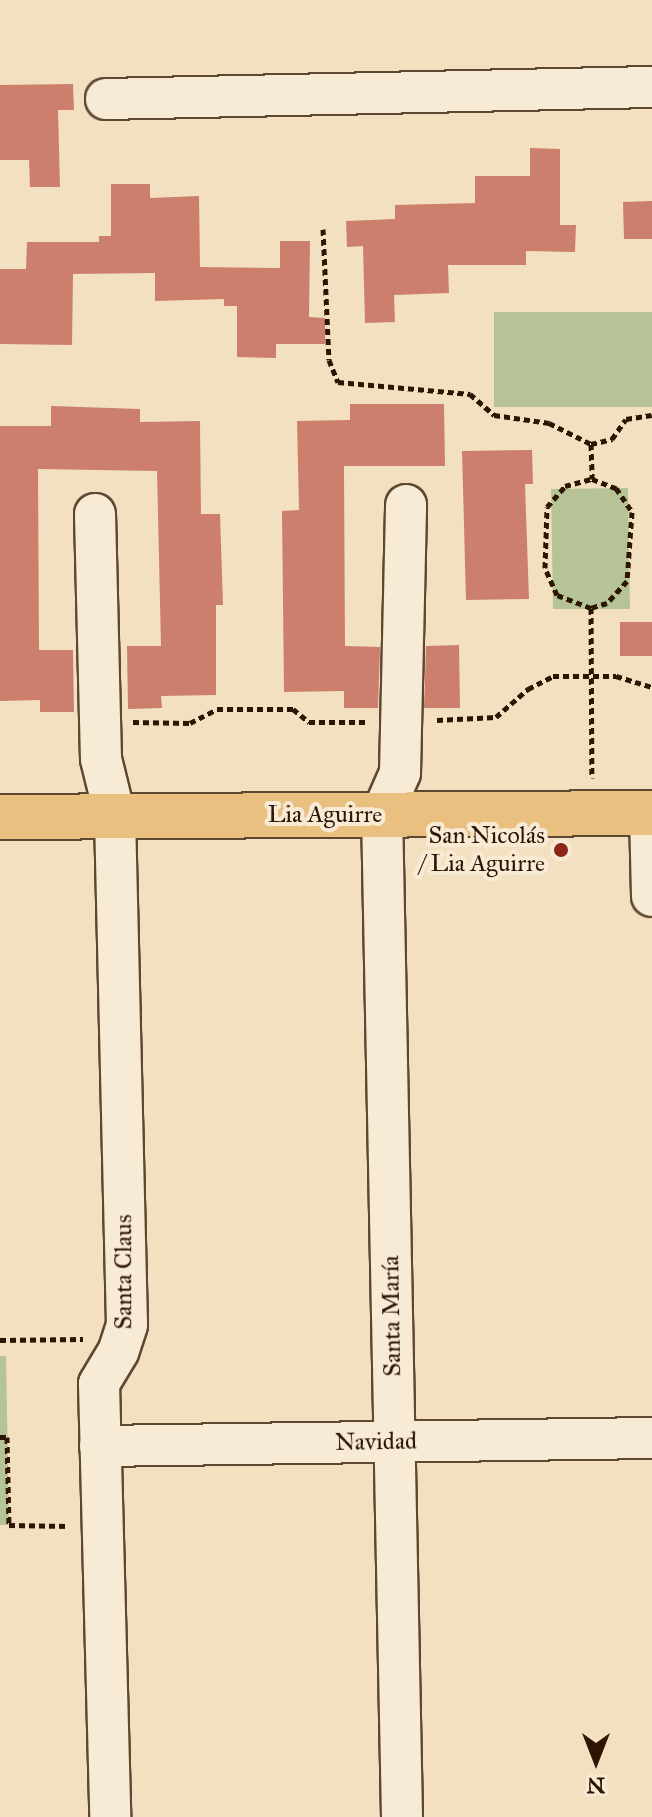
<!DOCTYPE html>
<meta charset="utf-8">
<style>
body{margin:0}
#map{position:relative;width:652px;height:1817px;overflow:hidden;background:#f3e0c0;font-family:"IM FELL Great Primer",serif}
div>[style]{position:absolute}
.green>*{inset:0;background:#b6c396}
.building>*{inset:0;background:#cc7f6d}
.path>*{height:5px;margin-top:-2.5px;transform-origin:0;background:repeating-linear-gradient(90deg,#2e1503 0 6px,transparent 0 10px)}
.roads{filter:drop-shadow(2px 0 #5f4832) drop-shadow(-2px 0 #5f4832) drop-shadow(0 2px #5f4832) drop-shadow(0 -2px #5f4832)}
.minor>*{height:40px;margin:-20px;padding:0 20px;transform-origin:20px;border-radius:20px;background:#f7ebd6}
.major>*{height:44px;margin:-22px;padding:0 22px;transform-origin:22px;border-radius:22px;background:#eac080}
.dots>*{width:22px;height:22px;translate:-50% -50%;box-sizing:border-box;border:4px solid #f7ebd6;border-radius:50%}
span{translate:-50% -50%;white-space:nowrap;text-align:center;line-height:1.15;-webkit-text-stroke:8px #f7ebd6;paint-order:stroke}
.street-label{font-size:24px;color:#2e1503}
.poi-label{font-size:24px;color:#2e1503}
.right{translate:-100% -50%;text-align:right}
.north{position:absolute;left:556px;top:1721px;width:80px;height:80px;-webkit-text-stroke:6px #f7ebd6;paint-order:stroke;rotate:180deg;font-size:22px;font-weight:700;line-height:32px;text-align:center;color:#2e1503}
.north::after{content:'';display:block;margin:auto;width:28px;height:36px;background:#2e1503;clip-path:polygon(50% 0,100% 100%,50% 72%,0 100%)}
</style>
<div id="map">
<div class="green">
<div style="clip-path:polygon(494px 312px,652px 312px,652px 407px,494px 407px)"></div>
<div style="clip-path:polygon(628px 488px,630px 609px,553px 609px,551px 489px)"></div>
<div style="clip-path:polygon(0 1356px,6px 1356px,9px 1525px,0 1525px)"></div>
</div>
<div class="building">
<div style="clip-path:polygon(73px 84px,74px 110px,58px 110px,60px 187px,30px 187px,29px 160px,0 160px,0 85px)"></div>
<div style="clip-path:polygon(530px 148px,560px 149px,560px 225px,576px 225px,575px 252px,526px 251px,526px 265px,448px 265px,449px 293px,394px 295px,395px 322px,365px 323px,363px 246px,347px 247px,346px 221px,395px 219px,395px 205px,475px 203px,475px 176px,530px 176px)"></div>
<div style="clip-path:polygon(111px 184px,150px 184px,150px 198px,199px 196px,200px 267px,280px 268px,280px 241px,310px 241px,309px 317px,325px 318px,325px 344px,276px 344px,276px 358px,237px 357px,237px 306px,224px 306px,224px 299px,155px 301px,155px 273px,73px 274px,72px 345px,0 344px,0 269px,26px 269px,27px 242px,99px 242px,99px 236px,111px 236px)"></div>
<div style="clip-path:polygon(652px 201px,652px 239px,624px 239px,623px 202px)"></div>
<div style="clip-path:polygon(350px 404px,444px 404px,445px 466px,344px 466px,345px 646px,380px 647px,378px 708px,344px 708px,344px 691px,284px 692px,282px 511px,299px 510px,297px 421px,350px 420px)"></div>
<div style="clip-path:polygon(51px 406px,140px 409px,140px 422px,200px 421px,201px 514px,220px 514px,223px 605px,216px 605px,216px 695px,161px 696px,162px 708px,128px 709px,127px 646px,161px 646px,157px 471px,38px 469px,39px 650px,73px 650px,74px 712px,40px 712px,40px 700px,0 701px,0 426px,51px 426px)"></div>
<div style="clip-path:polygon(532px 450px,533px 484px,525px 484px,529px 599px,466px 600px,462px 451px)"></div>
<div style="clip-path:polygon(620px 622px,652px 622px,652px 656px,620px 656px)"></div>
<div style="clip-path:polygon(459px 645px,460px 708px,424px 708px,426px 646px)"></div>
</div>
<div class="path">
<div style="left:323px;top:229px;width:131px;rotate:87.4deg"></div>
<div style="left:329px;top:360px;width:24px;rotate:68deg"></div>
<div style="left:338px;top:382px;width:133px;rotate:5.2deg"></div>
<div style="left:470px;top:394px;width:32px;rotate:41deg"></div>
<div style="left:494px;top:415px;width:56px;rotate:8.3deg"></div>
<div style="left:549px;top:423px;width:47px;rotate:26.6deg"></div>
<div style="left:591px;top:444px;width:22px;rotate:-13deg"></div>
<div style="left:612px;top:439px;width:24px;rotate:-55deg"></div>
<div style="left:626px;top:419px;width:26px;rotate:-9deg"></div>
<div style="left:591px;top:444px;width:35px;rotate:88deg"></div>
<div style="left:592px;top:479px;width:26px;rotate:21deg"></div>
<div style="left:616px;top:488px;width:29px;rotate:56deg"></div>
<div style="left:632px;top:512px;width:69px;rotate:94.1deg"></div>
<div style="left:627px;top:581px;width:30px;rotate:132deg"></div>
<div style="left:607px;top:603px;width:17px;rotate:163deg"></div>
<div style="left:591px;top:608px;width:36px;rotate:-159deg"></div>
<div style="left:557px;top:595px;width:30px;rotate:-114deg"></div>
<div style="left:545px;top:568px;width:61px;rotate:-88.1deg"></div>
<div style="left:547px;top:507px;width:28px;rotate:-49deg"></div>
<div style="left:565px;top:486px;width:28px;rotate:-15deg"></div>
<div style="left:591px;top:608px;width:170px;rotate:89.7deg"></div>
<div style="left:437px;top:720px;width:59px;rotate:-2.9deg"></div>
<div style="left:496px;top:717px;width:43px;rotate:-41.2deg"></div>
<div style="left:528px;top:689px;width:28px;rotate:-27deg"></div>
<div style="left:553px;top:676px;width:63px"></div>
<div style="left:616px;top:676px;width:38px;rotate:17deg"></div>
<div style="left:133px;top:722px;width:57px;rotate:1deg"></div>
<div style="left:190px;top:723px;width:30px;rotate:-27deg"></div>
<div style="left:217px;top:709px;width:76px"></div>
<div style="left:293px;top:709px;width:21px;rotate:39deg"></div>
<div style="left:309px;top:722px;width:58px"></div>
<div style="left:0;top:1340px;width:83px;rotate:-0.7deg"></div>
<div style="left:0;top:1437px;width:7px"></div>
<div style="left:7px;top:1437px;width:88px;rotate:88.7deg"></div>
<div style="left:9px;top:1525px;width:60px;rotate:1deg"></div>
</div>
<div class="roads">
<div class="minor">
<div style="left:106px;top:99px;width:546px;rotate:-1.26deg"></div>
<div style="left:95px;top:514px;width:245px;rotate:88.6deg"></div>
<div style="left:101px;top:759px;width:59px;rotate:76.2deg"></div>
<div style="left:115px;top:816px;width:509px;rotate:88.65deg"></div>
<div style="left:127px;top:1325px;width:28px;rotate:108deg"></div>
<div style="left:118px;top:1352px;width:37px;rotate:121deg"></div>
<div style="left:99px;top:1384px;width:433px;rotate:88.5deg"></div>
<div style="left:650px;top:813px;width:83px;rotate:88.6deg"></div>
<div style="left:100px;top:1446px;width:552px;rotate:-0.83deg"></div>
<div style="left:402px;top:1817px;width:1003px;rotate:-91.14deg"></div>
<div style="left:382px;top:814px;width:45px;rotate:-66.3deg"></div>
<div style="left:400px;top:773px;width:268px;rotate:-88.7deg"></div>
</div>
<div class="major">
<div style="left:0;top:817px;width:652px;rotate:-0.35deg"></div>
</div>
</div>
<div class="dots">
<div style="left:561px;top:850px;background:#8f2418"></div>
</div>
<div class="street-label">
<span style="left:325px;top:815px">Lia Aguirre</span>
<span style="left:124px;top:1272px;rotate:-90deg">Santa Claus</span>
<span style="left:392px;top:1316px;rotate:-91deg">Santa María</span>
<span style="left:376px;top:1442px;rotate:-1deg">Navidad</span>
</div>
<div class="poi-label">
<span class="right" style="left:545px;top:850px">San Nicolás<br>/ Lia Aguirre</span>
</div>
<div class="north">N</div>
</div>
